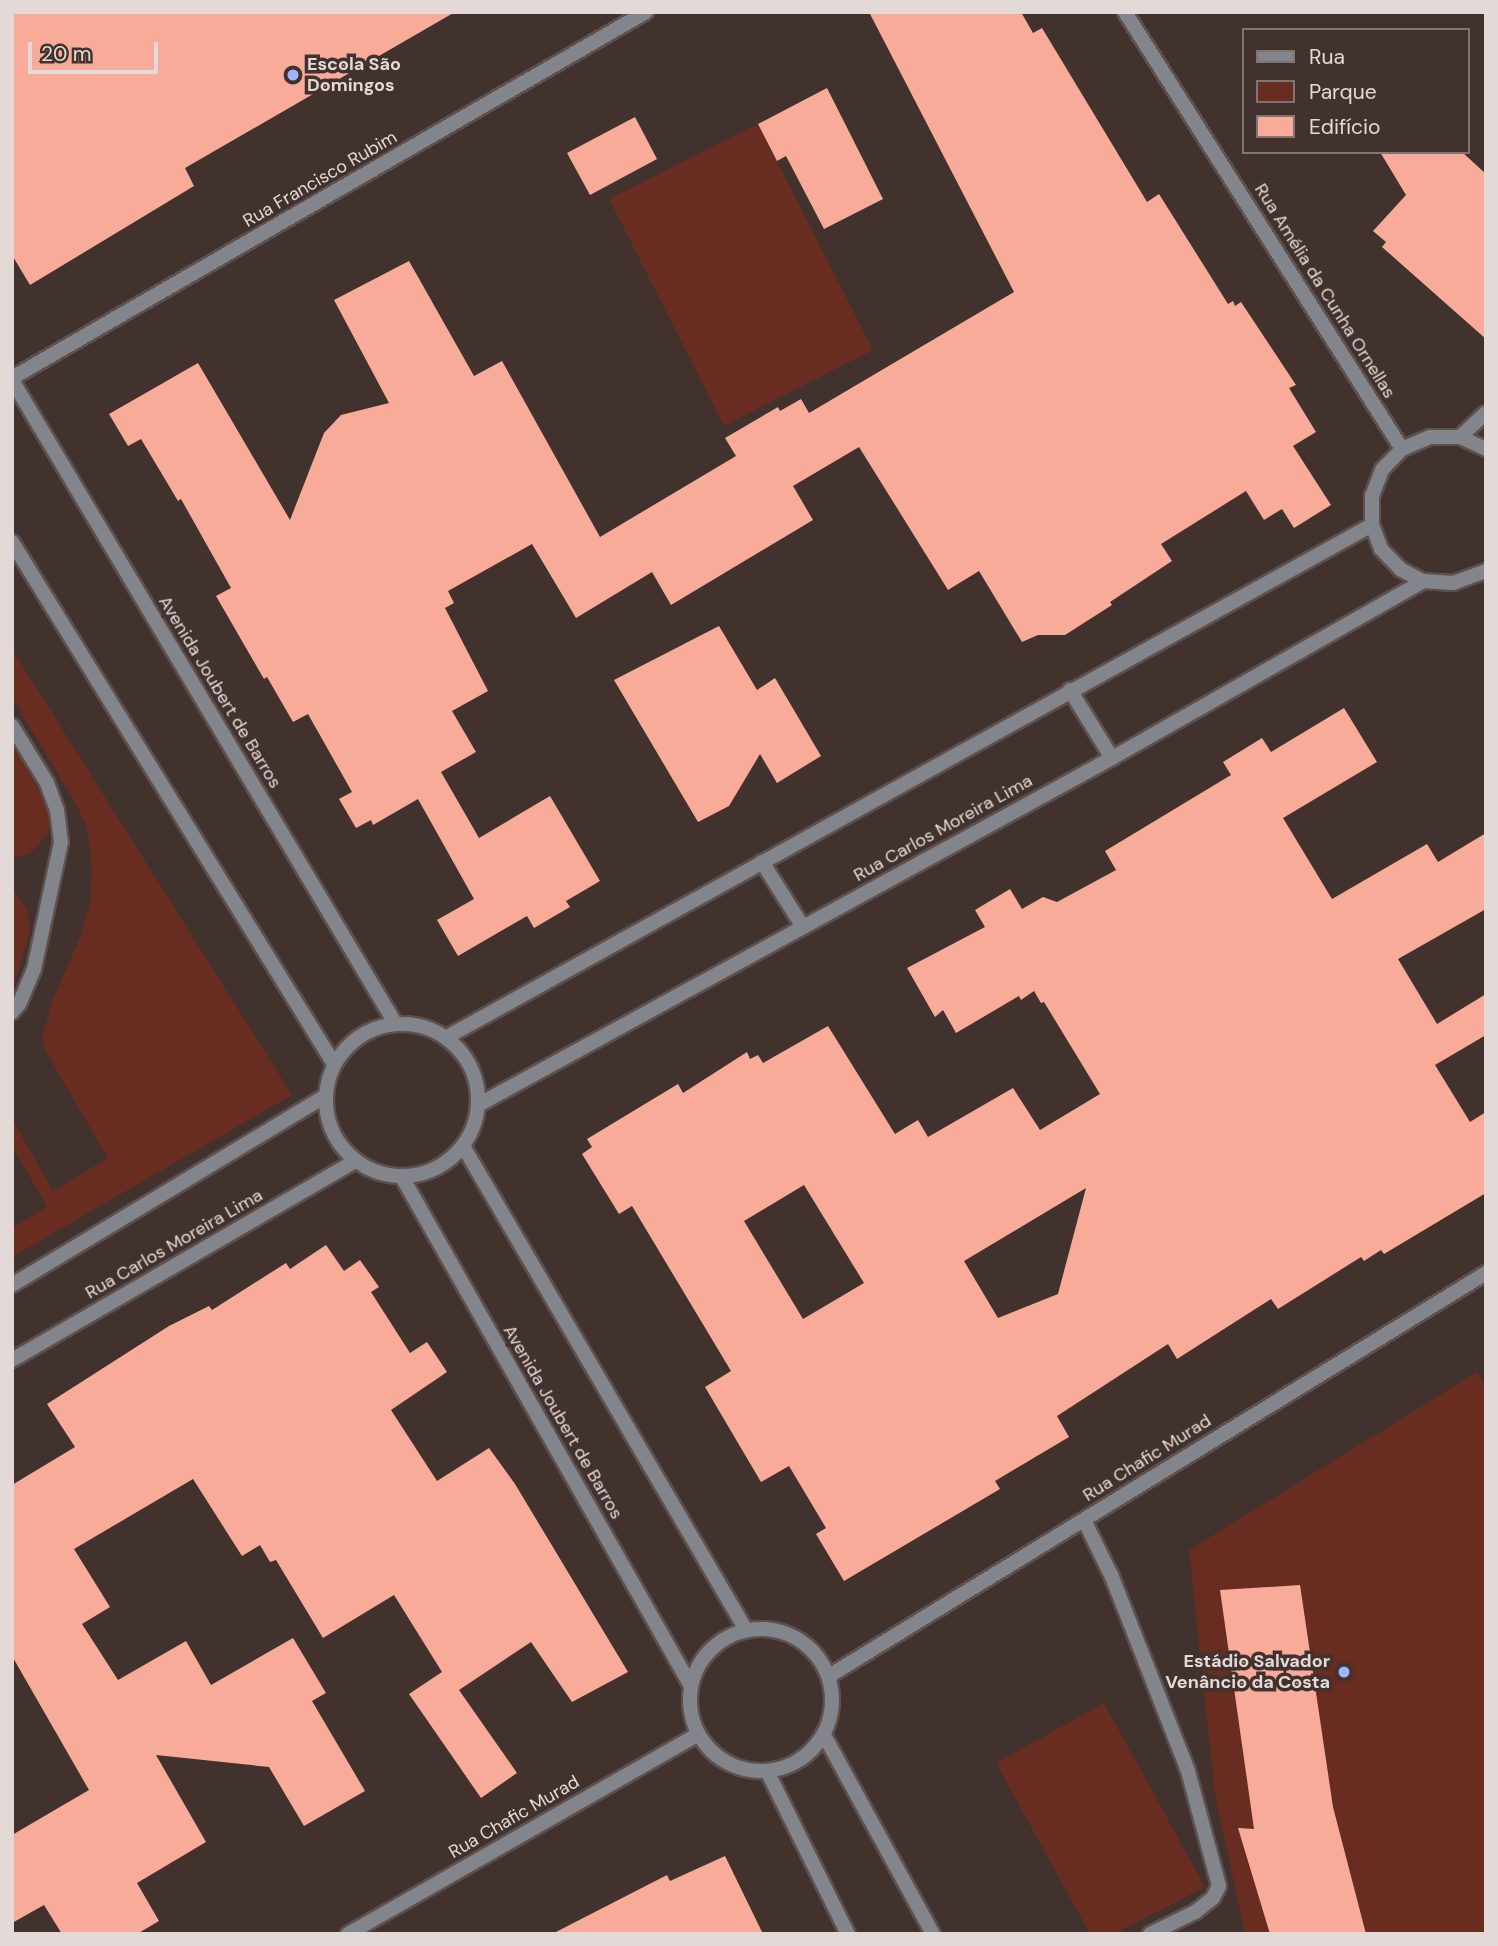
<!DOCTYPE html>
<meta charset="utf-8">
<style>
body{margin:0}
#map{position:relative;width:1498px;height:1946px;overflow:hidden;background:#41322e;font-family:"DM Sans",sans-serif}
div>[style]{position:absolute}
.green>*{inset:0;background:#682c20}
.building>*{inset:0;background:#f9ab9a}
.roads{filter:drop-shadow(2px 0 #5e504c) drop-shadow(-2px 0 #5e504c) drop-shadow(0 2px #5e504c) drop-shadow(0 -2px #5e504c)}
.service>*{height:14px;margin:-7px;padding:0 7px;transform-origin:7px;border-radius:7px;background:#83858c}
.minor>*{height:14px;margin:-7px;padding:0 7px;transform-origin:7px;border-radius:7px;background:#83858c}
.minor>.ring{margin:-7px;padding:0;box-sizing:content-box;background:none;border:14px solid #83858c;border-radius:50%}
.dots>*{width:19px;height:19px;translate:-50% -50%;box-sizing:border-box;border:4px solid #41322e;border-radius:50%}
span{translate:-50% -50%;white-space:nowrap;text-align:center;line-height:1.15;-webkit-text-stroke:7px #41322e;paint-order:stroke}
.poi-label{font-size:18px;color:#e3d9d6;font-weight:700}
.left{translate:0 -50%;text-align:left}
.right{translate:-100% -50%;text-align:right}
.street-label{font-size:18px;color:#e3d9d6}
.frame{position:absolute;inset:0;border:14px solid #e3d9d6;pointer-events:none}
.legend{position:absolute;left:1242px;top:28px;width:228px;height:126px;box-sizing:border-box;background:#41322e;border:2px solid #827571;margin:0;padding:9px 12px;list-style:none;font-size:21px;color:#e3d9d6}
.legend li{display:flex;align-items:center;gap:14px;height:35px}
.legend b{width:35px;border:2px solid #827571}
.scale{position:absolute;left:28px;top:42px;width:130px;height:32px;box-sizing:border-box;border:4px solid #e3d9d6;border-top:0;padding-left:9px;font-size:21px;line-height:24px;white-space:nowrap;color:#e3d9d6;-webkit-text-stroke:5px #41322e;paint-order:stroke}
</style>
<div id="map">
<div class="green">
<div style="clip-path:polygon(758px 124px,873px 350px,724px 426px,609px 199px)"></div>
<div style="clip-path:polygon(12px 649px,292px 1095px,12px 1257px,12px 1228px,47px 1207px,12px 1145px,12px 1119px,53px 1191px,108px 1158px,45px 1050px,42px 1037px,52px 1002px,81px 935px,90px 903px,92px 867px,87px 828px,77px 806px,12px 697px)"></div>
<div style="clip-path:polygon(12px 743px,51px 813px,49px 832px,31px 853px,23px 856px,12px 856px)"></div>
<div style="clip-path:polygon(12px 886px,27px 911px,30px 931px,12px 992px)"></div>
<div style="clip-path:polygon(1477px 1372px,1486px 1386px,1486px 1934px,1245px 1934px,1215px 1795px,1189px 1550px)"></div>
<div style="clip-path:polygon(1104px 1703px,1205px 1887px,1115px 1934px,1090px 1934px,996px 1763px)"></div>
</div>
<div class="building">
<div style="clip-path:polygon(12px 12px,455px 12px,185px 168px,194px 186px,30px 285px,12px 255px)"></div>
<div style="clip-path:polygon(869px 12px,1021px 12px,1033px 33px,1042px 28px,1147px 202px,1159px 194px,1228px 304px,1233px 301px,1235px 306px,1241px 302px,1296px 385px,1289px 388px,1316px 432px,1293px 446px,1331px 505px,1294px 528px,1282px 509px,1264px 520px,1246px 491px,1161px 544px,1172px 561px,1110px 602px,1112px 605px,1065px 635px,1038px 635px,1022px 642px,979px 571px,948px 590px,859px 447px,793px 486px,813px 520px,671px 605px,652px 572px,576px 618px,532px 544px,448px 591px,454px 603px,445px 608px,488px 691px,452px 711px,476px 752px,441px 772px,479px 838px,550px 796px,600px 881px,566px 901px,570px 907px,534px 928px,527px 916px,458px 956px,437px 920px,474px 899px,418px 799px,373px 825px,371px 820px,356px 828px,339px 799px,352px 792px,308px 714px,293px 722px,267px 677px,264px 679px,216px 596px,231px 588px,181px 499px,178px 501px,141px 439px,128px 446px,109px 414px,198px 363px,290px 520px,324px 433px,341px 415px,389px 403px,334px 300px,409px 261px,474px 376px,502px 361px,600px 537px,736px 456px,725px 438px,778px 407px,780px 411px,801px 399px,809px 413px,1014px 292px)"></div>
<div style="clip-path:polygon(827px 88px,883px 199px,824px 229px,786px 156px,777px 161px,758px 124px)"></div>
<div style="clip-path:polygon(635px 117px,657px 159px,590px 195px,567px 153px)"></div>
<div style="clip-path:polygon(1380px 152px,1462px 152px,1486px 174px,1486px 339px,1382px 247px,1386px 242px,1373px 231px,1406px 195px)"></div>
<div style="clip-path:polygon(719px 626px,757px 690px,775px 678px,821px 756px,777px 783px,760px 754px,729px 806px,698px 822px,614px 680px)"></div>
<div style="clip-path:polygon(evenodd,1344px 708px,1377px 762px,1283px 818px,1332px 899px,1427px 844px,1438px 862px,1486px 833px,1486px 909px,1398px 959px,1437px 1024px,1486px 994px,1486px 1035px,1435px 1065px,1470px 1122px,1486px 1112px,1486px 1193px,1384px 1254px,1381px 1250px,1364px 1261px,1361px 1257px,1278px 1309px,1271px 1299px,1177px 1359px,1168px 1344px,1057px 1416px,1069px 1437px,995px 1481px,1000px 1489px,844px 1581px,816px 1534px,826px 1528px,789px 1466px,761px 1482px,705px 1387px,731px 1371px,632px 1206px,619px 1214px,582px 1154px,592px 1147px,587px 1139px,678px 1084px,683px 1093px,747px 1052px,750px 1059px,758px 1055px,763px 1063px,828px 1026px,895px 1134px,918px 1120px,928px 1137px,1013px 1088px,1040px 1130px,1100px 1094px,1044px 1002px,1041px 1003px,1034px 991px,1021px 1000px,1019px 996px,956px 1033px,943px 1010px,935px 1017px,907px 968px,985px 927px,975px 910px,1010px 889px,1022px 909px,1043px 897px,1057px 902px,1116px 870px,1105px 851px,1231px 775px,1223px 762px,1262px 738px,1271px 752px,1344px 708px,804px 1185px,864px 1283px,803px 1319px,744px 1221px,804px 1185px,1344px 708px,1086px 1188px,1058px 1294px,998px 1318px,964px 1261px,1086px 1188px)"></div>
<div style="clip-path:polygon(326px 1245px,344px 1271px,360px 1260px,379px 1287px,371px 1292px,410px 1353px,427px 1342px,447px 1372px,391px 1410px,437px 1481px,489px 1448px,515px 1484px,628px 1672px,572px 1702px,531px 1642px,459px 1690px,517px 1773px,481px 1798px,409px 1694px,442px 1672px,394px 1595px,323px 1638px,276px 1560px,270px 1562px,260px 1545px,242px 1556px,193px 1479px,74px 1549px,110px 1607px,82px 1624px,118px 1680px,186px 1641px,211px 1685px,293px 1638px,326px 1693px,312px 1701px,365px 1791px,304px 1826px,269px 1767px,156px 1755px,206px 1842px,137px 1883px,159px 1921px,137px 1934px,62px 1934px,44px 1905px,12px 1923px,12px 1835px,89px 1790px,12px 1656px,12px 1485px,75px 1447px,47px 1404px,169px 1326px,209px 1306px,212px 1310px,286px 1263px,290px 1269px)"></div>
<div style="clip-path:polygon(1300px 1585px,1333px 1807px,1366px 1934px,1270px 1934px,1238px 1828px,1254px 1829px,1220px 1590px)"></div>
<div style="clip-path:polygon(725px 1856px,763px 1934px,552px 1934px,667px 1875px,670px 1881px)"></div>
</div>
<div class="roads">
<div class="service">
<div style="left:12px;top:726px;width:67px;rotate:58.4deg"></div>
<div style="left:47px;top:783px;width:29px;rotate:70deg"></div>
<div style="left:57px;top:810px;width:32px;rotate:83deg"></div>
<div style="left:61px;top:842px;width:130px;rotate:102deg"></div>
<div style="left:34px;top:969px;width:38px;rotate:113deg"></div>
<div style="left:19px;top:1004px;width:11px;rotate:131deg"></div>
<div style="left:1084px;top:1520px;width:64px;rotate:63.8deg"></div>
<div style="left:1112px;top:1577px;width:208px;rotate:68.6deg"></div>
<div style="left:1188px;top:1771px;width:119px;rotate:74.9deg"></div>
<div style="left:1219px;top:1886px;width:13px;rotate:117deg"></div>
<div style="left:1213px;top:1898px;width:23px;rotate:142deg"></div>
<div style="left:1195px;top:1912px;width:50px;rotate:153.9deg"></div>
</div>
<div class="minor">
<div style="left:1125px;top:12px;width:517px;rotate:57.63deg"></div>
<div style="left:12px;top:378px;width:732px;rotate:-30deg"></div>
<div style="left:12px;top:380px;width:748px;rotate:59.22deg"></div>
<div style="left:1460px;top:437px;width:35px;rotate:-43deg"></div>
<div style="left:1486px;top:449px;width:29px;rotate:-155deg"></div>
<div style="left:1460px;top:437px;width:30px;rotate:180deg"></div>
<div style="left:1430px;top:437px;width:30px;rotate:157deg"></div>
<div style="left:1402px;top:449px;width:29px;rotate:134deg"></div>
<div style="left:1382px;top:470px;width:28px;rotate:111deg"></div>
<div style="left:1372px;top:496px;width:29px;rotate:90deg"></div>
<div style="left:1372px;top:525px;width:26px;rotate:69deg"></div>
<div style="left:1381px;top:549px;width:28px;rotate:46deg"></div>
<div style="left:1400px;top:569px;width:26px;rotate:28deg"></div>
<div style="left:1423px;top:581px;width:30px;rotate:4deg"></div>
<div style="left:1453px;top:583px;width:35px;rotate:-20deg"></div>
<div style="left:12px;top:542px;width:613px;rotate:58.33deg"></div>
<div style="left:1070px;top:690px;width:80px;rotate:58.3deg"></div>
<div style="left:762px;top:862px;width:77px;rotate:57.8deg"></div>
<div class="ring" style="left:326px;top:1024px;width:138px;height:138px"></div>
<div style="left:447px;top:1037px;width:1057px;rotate:-28.97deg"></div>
<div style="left:478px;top:1105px;width:723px;rotate:-28.69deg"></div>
<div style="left:1112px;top:758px;width:358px;rotate:-29.6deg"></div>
<div style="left:463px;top:1146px;width:561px;rotate:59.68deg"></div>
<div style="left:402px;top:1177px;width:585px;rotate:60.41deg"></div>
<div style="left:12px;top:1285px;width:366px;rotate:-31.1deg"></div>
<div style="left:12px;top:1360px;width:397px;rotate:-30.1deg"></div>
<div class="ring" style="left:690px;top:1629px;width:128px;height:128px"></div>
<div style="left:829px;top:1676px;width:771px;rotate:-31.52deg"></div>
<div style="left:824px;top:1735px;width:227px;rotate:61.3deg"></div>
<div style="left:767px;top:1771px;width:182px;rotate:63.6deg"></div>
<div style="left:348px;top:1934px;width:403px;rotate:-29.7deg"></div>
</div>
</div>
<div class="dots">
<div style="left:293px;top:75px;background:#9fb3fd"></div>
<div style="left:1344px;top:1672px;background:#9fb3fd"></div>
</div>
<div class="poi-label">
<span class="left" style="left:307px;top:75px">Escola São<br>Domingos</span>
<span class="right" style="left:1330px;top:1672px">Estádio Salvador<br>Venâncio da Costa</span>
</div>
<div class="street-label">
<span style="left:320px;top:179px;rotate:-30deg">Rua Francisco Rubim</span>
<span style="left:1325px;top:291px;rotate:58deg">Rua Amélia da Cunha Ornellas</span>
<span style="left:220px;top:692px;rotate:59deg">Avenida Joubert de Barros</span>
<span style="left:943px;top:828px;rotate:-29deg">Rua Carlos Moreira Lima</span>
<span style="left:174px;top:1244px;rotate:-30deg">Rua Carlos Moreira Lima</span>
<span style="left:563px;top:1422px;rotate:60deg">Avenida Joubert de Barros</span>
<span style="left:1147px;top:1458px;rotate:-32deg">Rua Chafic Murad</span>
<span style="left:514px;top:1817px;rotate:-30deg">Rua Chafic Murad</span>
</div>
<div class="frame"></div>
<ul class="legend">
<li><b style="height:9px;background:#83858c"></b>Rua</li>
<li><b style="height:19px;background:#682c20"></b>Parque</li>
<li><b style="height:19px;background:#f9ab9a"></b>Edifício</li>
</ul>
<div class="scale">20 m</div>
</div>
